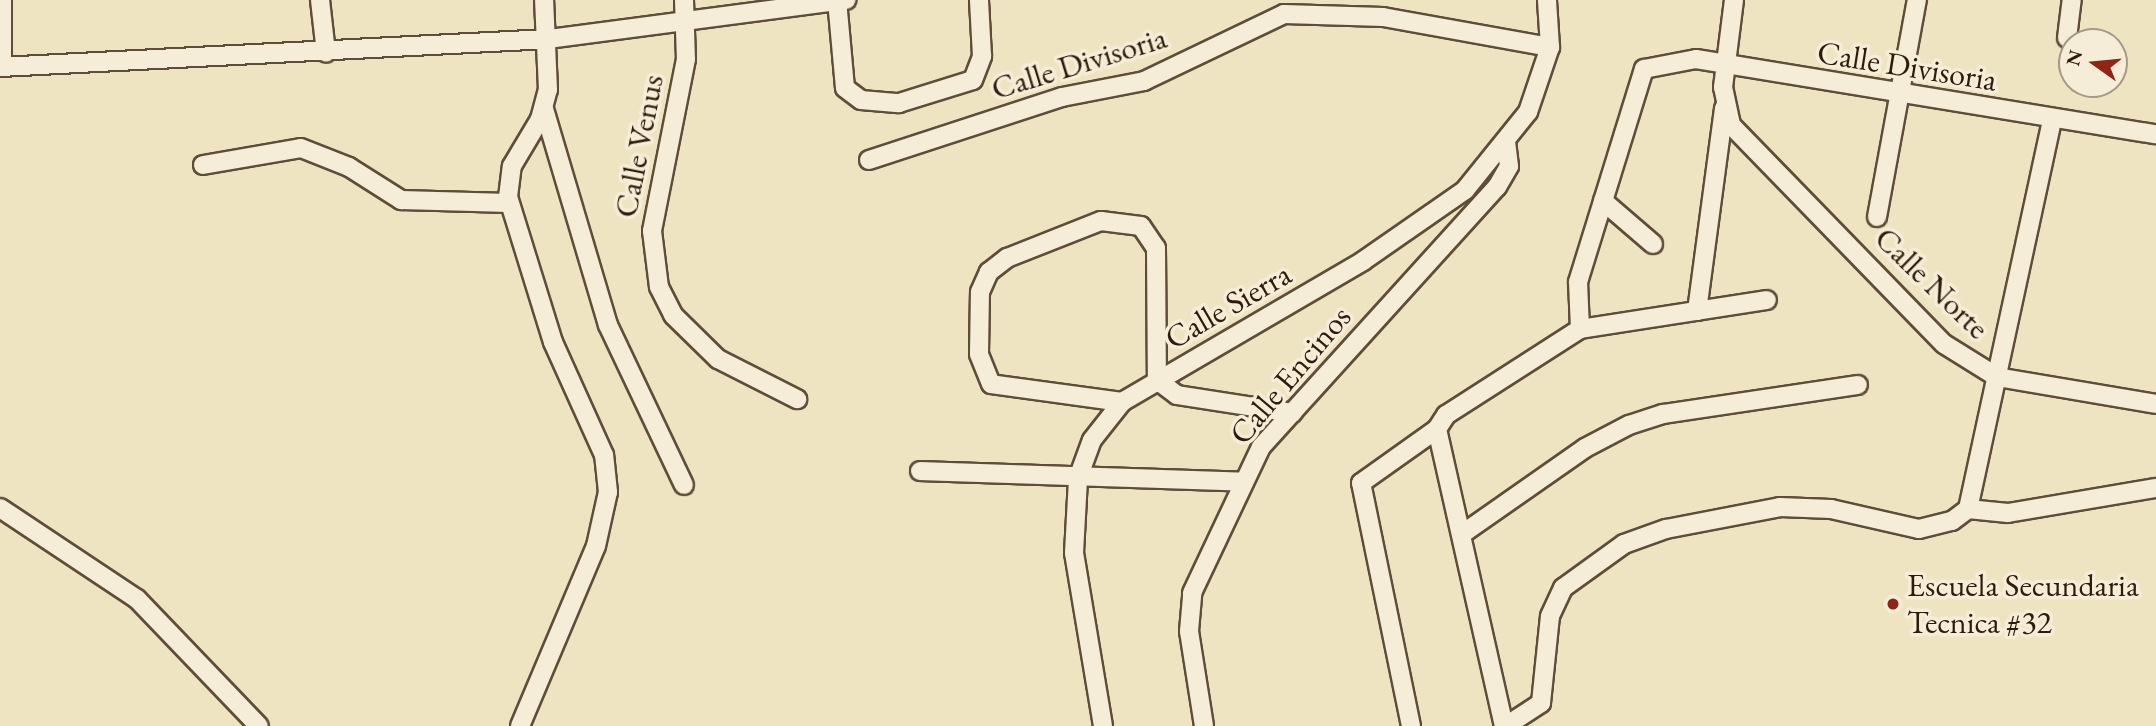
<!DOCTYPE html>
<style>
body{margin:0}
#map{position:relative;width:2156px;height:726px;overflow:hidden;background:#efe4c1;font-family:"EB Garamond",serif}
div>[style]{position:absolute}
.roads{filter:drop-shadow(2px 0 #5e4d38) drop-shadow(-2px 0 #5e4d38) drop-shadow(0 2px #5e4d38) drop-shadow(0 -2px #5e4d38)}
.minor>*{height:18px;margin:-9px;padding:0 9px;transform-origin:9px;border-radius:9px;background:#f5edd7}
.dots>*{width:19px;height:19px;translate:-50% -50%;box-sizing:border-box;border:4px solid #f5edd7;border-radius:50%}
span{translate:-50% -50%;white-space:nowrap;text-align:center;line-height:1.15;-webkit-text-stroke:7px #f5edd7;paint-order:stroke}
.street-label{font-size:32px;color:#2e1b0b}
.poi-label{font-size:32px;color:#2e1b0b}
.left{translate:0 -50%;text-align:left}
.north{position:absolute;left:2058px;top:28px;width:70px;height:70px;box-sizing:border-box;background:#f5edd7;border:2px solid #a59985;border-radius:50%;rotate:285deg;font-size:19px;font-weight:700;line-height:28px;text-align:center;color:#2e1b0b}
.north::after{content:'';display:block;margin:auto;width:24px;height:32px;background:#8f2418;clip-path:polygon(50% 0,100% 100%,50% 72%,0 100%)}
</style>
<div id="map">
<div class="roads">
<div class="minor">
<div style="left:320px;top:0;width:53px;rotate:83.5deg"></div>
<div style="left:684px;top:0;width:59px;rotate:88.1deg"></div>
<div style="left:686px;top:59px;width:175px;rotate:101.2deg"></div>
<div style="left:652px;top:231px;width:56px;rotate:82.9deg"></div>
<div style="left:659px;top:287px;width:31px;rotate:63deg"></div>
<div style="left:673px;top:315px;width:63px;rotate:44.4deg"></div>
<div style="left:718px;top:359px;width:89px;rotate:26.9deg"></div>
<div style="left:837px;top:0;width:88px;rotate:84.8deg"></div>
<div style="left:845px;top:88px;width:20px;rotate:37deg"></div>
<div style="left:861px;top:100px;width:38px;rotate:5deg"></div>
<div style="left:899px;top:103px;width:77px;rotate:-17.3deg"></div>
<div style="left:973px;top:80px;width:26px;rotate:-69deg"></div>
<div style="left:982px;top:56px;width:56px;rotate:-93.1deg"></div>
<div style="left:1734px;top:0;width:88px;rotate:97.2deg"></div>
<div style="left:1723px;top:87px;width:39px;rotate:78deg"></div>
<div style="left:1731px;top:125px;width:305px;rotate:45.8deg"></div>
<div style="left:1944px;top:344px;width:62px;rotate:31.9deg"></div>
<div style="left:1997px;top:377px;width:161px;rotate:9.6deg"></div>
<div style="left:2067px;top:38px;width:38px;rotate:-83deg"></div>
<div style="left:0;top:67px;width:550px;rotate:-2.92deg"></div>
<div style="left:549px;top:39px;width:300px;rotate:-7.5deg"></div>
<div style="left:2px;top:67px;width:67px;rotate:-90deg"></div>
<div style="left:544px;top:109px;width:225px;rotate:73.5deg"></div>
<div style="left:608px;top:325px;width:177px;rotate:64.6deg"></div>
<div style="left:869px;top:160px;width:203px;rotate:-18.1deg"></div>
<div style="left:1062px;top:97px;width:84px;rotate:-11deg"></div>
<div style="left:1144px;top:81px;width:155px;rotate:-25.6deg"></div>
<div style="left:1284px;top:14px;width:99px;rotate:1.7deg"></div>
<div style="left:1383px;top:17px;width:170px;rotate:10.2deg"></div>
<div style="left:203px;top:165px;width:99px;rotate:-9.8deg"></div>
<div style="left:301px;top:148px;width:52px;rotate:21.6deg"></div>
<div style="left:349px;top:167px;width:62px;rotate:32.4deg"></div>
<div style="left:401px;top:200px;width:108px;rotate:1.6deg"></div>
<div style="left:1603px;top:201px;width:66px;rotate:40.7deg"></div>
<div style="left:1877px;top:217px;width:221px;rotate:-79.6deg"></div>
<div style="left:1697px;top:311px;width:205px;rotate:-82.4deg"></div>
<div style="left:1580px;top:329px;width:189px;rotate:-8.8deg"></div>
<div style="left:1122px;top:402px;width:132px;rotate:-172.2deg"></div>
<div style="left:991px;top:384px;width:32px;rotate:-112deg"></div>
<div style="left:979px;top:354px;width:62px;rotate:-89.1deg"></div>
<div style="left:980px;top:292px;width:22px;rotate:-66deg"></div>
<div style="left:989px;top:272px;width:23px;rotate:-38deg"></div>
<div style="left:1007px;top:258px;width:101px;rotate:-21.5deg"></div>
<div style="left:1101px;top:221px;width:40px;rotate:7.1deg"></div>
<div style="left:1141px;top:226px;width:27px;rotate:56deg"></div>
<div style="left:1156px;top:248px;width:132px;rotate:89.6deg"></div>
<div style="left:1157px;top:380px;width:25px;rotate:37deg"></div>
<div style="left:1177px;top:395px;width:117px;rotate:8.8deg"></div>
<div style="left:1437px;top:429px;width:304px;rotate:77.3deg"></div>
<div style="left:920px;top:471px;width:324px;rotate:1.9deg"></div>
<div style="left:0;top:508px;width:164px;rotate:33.6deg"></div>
<div style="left:137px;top:599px;width:176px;rotate:46.2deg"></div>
<div style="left:1968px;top:509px;width:397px;rotate:-77.8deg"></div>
<div style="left:1968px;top:509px;width:40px;rotate:5.7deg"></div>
<div style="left:2008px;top:513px;width:150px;rotate:-9.6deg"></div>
<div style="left:1465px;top:532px;width:146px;rotate:-35deg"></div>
<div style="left:1585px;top:448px;width:50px;rotate:-27.6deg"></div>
<div style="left:1629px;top:425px;width:36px;rotate:-18deg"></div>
<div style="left:1663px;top:414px;width:197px;rotate:-8.5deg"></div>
<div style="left:520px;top:726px;width:195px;rotate:-67.1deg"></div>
<div style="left:596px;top:546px;width:55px;rotate:-77.5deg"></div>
<div style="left:608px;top:492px;width:37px;rotate:-96deg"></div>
<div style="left:604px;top:455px;width:124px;rotate:-114.3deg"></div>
<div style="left:553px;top:342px;width:152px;rotate:-107.2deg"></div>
<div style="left:508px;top:197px;width:31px;rotate:-83deg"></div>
<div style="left:512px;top:166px;width:55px;rotate:-59.2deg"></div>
<div style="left:540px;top:119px;width:30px;rotate:-75deg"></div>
<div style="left:548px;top:90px;width:90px;rotate:-92.5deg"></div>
<div style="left:1103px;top:726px;width:175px;rotate:-99.5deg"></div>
<div style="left:1074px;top:553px;width:75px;rotate:-86.9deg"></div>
<div style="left:1078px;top:478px;width:40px;rotate:-69.8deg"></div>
<div style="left:1092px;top:440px;width:48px;rotate:-51.7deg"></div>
<div style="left:1122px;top:402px;width:279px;rotate:-30.3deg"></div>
<div style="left:1363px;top:261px;width:124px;rotate:-34.8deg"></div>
<div style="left:1465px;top:190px;width:100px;rotate:-51.1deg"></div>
<div style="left:1528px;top:112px;width:69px;rotate:-71.3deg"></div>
<div style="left:1550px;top:47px;width:47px;rotate:-93.7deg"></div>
<div style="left:1204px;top:726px;width:96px;rotate:-99deg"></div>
<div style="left:1189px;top:631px;width:38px;rotate:-85deg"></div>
<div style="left:1192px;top:593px;width:161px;rotate:-64.7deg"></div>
<div style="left:1261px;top:447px;width:351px;rotate:-47.8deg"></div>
<div style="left:1497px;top:187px;width:24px;rotate:-60deg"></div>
<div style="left:1509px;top:166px;width:25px;rotate:-97deg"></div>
<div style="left:1411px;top:726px;width:248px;rotate:-101.6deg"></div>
<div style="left:1361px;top:483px;width:93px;rotate:-35.4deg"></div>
<div style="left:1437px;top:429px;width:17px;rotate:-57deg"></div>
<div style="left:1446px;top:415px;width:159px;rotate:-32.7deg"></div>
<div style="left:1580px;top:329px;width:47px;rotate:-92.4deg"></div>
<div style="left:1578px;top:282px;width:223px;rotate:-72.8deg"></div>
<div style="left:1644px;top:69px;width:53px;rotate:-10.9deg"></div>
<div style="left:1696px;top:59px;width:466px;rotate:9.3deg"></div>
<div style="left:1506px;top:726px;width:42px;rotate:-33.3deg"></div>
<div style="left:1541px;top:703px;width:87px;rotate:-84.1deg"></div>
<div style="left:1550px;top:616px;width:31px;rotate:-65deg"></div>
<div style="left:1563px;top:588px;width:75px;rotate:-35.8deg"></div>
<div style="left:1624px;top:544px;width:45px;rotate:-19.7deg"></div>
<div style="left:1666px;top:529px;width:116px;rotate:-10.9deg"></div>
<div style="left:1780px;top:507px;width:51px;rotate:2.2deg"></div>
<div style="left:1831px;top:509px;width:90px;rotate:12.8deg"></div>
<div style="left:1919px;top:529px;width:34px;rotate:-14deg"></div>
<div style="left:1952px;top:521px;width:20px;rotate:-37deg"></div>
</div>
</div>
<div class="dots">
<div style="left:1893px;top:604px;background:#8f2418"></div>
</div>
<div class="street-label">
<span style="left:1079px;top:63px;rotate:-17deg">Calle Divisoria</span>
<span style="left:1907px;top:66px;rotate:9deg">Calle Divisoria</span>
<span style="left:639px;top:146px;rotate:-79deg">Calle Venus</span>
<span style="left:1932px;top:283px;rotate:44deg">Calle Norte</span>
<span style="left:1228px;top:306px;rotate:-30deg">Calle Sierra</span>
<span style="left:1290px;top:375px;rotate:-50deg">Calle Encinos</span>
</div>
<div class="poi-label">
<span class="left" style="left:1907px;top:604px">Escuela Secundaria<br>Tecnica #32</span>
</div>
<div class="north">N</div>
</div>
